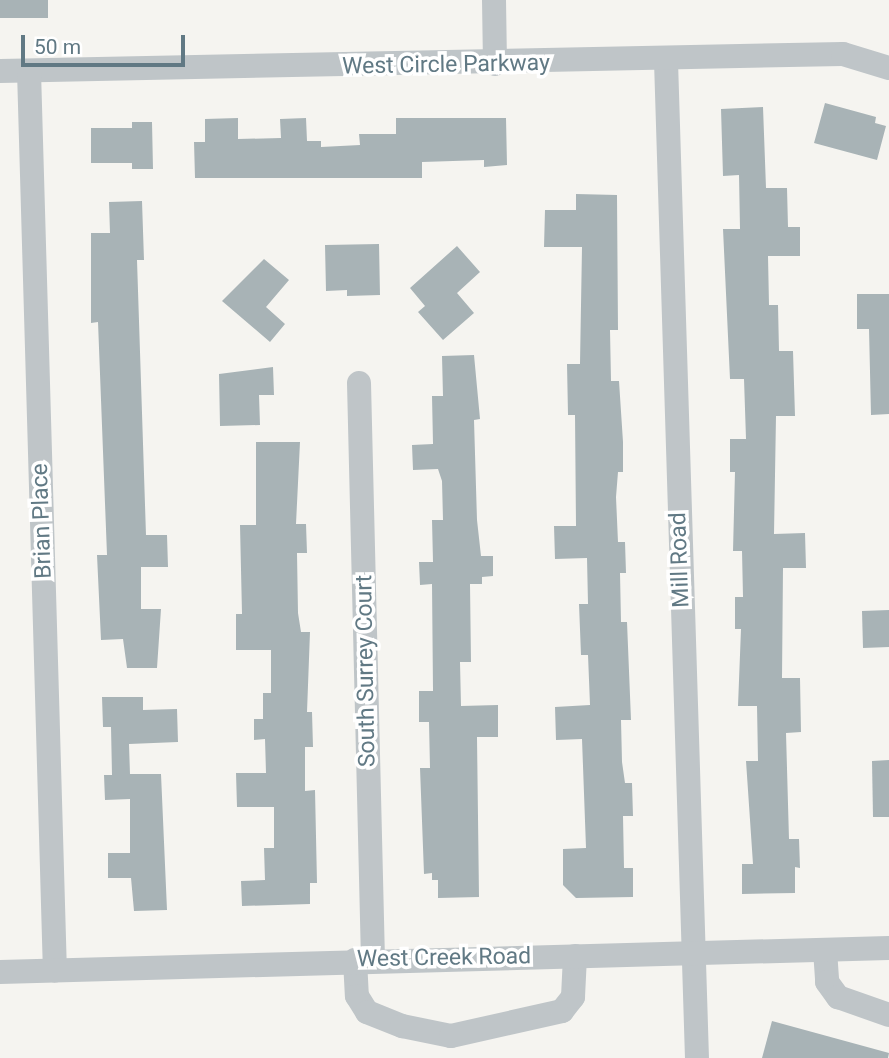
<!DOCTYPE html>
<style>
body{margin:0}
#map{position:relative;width:889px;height:1058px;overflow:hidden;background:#f5f4f0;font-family:Roboto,sans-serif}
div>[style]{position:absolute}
.building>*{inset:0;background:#a8b3b6}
.minor>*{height:24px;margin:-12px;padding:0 12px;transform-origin:12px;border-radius:12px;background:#bfc5c8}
span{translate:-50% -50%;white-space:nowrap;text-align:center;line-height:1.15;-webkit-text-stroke:7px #fff;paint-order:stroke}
.street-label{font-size:23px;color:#617984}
.scale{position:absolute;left:21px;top:35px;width:164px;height:32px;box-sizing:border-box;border:4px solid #617984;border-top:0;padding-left:9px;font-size:21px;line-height:24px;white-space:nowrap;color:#617984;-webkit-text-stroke:5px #fff;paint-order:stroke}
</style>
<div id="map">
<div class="building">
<div style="clip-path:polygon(0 0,48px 0,48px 18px,0 18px)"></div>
<div style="clip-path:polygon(825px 103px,876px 117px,875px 123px,886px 126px,877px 160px,814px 143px)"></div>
<div style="clip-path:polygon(763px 107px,766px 188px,787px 188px,788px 227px,800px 227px,800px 256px,768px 256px,769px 305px,778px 305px,779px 351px,793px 351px,795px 416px,776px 416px,774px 534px,805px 533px,806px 568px,783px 568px,782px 678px,800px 678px,801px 732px,786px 733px,789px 839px,799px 839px,800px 868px,795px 867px,795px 893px,742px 894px,742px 864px,753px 864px,746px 761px,758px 761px,757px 706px,738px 706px,741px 629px,735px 629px,735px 597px,743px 597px,742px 551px,733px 551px,735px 472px,730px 472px,730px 439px,746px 439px,744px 379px,730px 379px,723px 229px,740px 229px,739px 175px,723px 176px,721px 109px)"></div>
<div style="clip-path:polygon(238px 118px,238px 139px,281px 138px,280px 119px,306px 118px,307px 141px,321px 141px,321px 147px,360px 145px,359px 134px,396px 134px,396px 118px,506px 118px,507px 165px,484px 167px,484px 160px,422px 162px,422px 178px,195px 178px,194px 142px,205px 142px,205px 119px)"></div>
<div style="clip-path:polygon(132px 122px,152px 122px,153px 169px,132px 169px,132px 163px,91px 163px,91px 128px,132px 128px)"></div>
<div style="clip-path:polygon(576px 194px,617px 195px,618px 330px,610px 330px,611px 381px,619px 381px,623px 442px,623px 472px,618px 472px,616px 497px,618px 542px,625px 542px,626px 573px,620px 573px,621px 622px,627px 622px,631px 720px,621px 720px,622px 762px,625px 783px,632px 783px,633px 816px,623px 816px,624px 868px,633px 868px,633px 897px,576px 898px,563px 885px,563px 849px,586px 848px,582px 739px,556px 740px,555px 707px,590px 705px,588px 655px,581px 655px,579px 604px,588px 604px,587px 558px,555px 559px,554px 526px,576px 526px,575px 415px,568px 415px,567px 364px,580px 364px,582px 247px,544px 247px,545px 210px,576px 210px)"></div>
<div style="clip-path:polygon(142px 201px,144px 260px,137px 260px,146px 535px,167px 535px,168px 567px,141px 567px,141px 609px,161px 609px,157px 668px,127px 668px,123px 639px,101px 640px,97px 555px,107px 555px,98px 322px,91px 323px,91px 233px,110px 233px,109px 202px)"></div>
<div style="clip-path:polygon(379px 244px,380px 295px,347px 296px,347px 290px,326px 291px,325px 245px)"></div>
<div style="clip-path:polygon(457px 246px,480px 272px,457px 293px,474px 313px,443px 340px,418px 312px,425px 306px,410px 288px)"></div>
<div style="clip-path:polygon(264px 259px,289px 280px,266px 307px,285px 324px,270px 342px,222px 301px)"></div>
<div style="clip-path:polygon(857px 294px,889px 294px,889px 414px,871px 415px,869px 329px,857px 329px)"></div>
<div style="clip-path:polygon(474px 355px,480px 419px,474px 420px,477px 520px,481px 556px,493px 556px,493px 576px,482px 577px,482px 584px,470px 584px,471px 662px,460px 662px,461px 706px,498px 705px,498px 737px,477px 737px,479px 897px,438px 898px,438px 880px,432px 880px,432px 873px,424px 874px,420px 768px,430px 768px,429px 722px,419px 722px,419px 691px,433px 691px,432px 584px,420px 585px,419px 562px,433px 562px,432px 520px,443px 520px,442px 481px,438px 469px,413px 470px,412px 445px,433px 444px,432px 396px,443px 396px,442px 356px)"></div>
<div style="clip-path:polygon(273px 367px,274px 395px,259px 395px,260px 425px,220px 426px,219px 374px)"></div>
<div style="clip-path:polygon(256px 442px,300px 442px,296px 524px,306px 524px,307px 553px,297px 553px,298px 613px,301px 632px,310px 632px,307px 712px,312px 712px,313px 747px,305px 747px,305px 791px,315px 790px,317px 883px,310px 883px,310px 904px,242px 906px,241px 881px,265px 880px,264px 848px,274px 848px,274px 807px,237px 807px,236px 773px,266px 773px,265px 739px,254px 740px,254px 719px,263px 719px,263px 693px,271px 693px,271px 650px,236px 650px,236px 614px,242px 614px,240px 525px,256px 525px)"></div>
<div style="clip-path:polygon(889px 610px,889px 647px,863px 648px,862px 611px)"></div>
<div style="clip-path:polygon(102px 697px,143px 697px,143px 710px,177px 709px,178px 742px,129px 744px,130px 774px,161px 774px,167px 910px,134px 911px,131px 878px,108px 878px,108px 853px,130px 853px,130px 799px,105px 800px,104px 775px,112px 775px,111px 727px,103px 727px)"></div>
<div style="clip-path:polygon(889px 760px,889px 817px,873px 817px,872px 761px)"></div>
<div style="clip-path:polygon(772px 1021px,889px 1053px,888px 1058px,762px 1058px)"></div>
</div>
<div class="minor">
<div style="left:494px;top:0;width:64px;rotate:89.1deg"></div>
<div style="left:666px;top:61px;width:997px;rotate:88.22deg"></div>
<div style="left:0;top:71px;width:843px;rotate:-1.16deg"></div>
<div style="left:843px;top:54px;width:48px;rotate:16.9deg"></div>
<div style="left:29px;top:71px;width:900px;rotate:88.35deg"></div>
<div style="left:359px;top:383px;width:577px;rotate:88.61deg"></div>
<div style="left:825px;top:950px;width:32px;rotate:86deg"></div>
<div style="left:827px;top:982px;width:19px;rotate:54deg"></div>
<div style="left:838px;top:997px;width:54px;rotate:19.4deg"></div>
<div style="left:355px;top:960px;width:36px;rotate:87deg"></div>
<div style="left:357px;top:996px;width:19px;rotate:58deg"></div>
<div style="left:367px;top:1012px;width:38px;rotate:22deg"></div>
<div style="left:402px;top:1026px;width:50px;rotate:11.5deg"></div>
<div style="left:451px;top:1036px;width:114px;rotate:-12.7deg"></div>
<div style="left:562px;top:1011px;width:18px;rotate:-52deg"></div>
<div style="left:573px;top:997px;width:41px;rotate:-87.2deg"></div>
<div style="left:0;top:972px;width:889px;rotate:-1.55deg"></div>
</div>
<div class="street-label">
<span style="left:446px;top:65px;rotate:-1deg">West Circle Parkway</span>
<span style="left:42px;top:521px;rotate:-92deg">Brian Place</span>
<span style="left:680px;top:560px;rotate:-92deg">Mill Road</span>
<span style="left:366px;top:671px;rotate:-91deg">South Surrey Court</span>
<span style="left:444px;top:958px;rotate:-1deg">West Creek Road</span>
</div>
<div class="scale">50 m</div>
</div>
